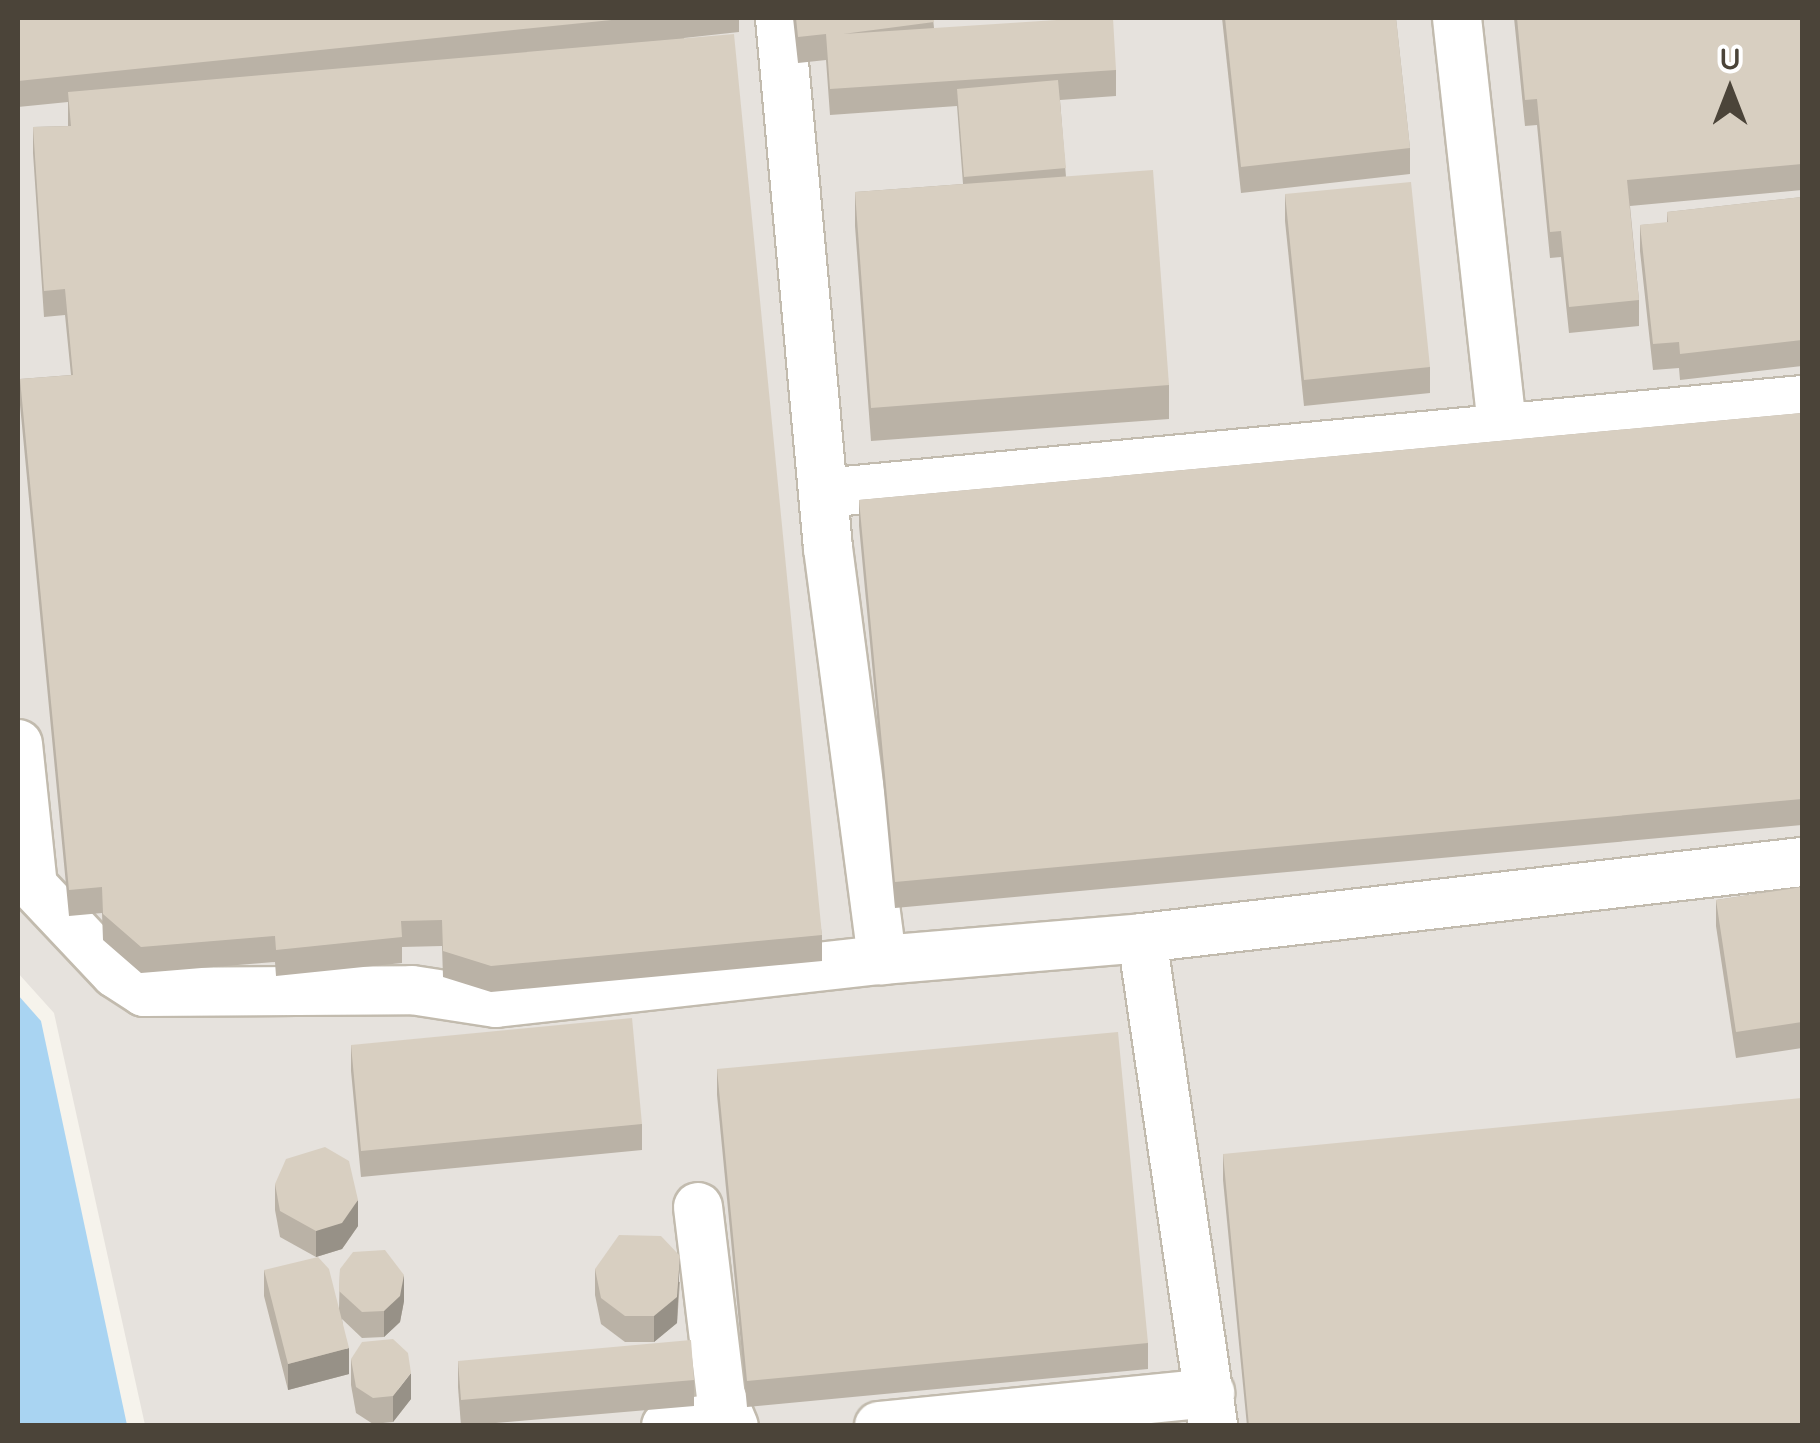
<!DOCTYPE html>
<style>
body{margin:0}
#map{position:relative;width:1820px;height:1443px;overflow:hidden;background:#f6f3ec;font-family:"Varela Round",sans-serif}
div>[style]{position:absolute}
.industrial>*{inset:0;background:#e6e2dd}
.water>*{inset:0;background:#a9d4f2}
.roads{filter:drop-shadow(2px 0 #c2bbae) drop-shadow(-2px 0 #c2bbae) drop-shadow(0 2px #c2bbae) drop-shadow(0 -2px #c2bbae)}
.minor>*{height:48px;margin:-24px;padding:0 24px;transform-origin:24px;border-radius:24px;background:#fff}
.wall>*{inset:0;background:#bab2a6}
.shaded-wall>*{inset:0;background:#979187}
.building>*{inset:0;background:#d8cfc1}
span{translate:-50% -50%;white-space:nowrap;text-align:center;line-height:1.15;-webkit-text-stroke:9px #fff;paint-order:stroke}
.frame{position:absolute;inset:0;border:20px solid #4b4439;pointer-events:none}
.north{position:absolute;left:1680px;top:40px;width:100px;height:100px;-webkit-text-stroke:8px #fff;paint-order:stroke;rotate:0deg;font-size:28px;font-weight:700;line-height:40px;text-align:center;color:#4b4439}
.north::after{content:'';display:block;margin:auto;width:35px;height:45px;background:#4b4439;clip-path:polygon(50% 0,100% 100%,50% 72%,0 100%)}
</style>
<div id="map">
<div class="industrial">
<div style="clip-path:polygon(18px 18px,1802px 18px,1802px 1425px,145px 1425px,54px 1013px,18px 973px)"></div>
</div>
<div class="water">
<div style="clip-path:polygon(18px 995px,41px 1021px,127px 1425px,18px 1425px)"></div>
</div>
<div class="roads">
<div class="minor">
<div style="left:780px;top:18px;width:532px;rotate:84.83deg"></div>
<div style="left:828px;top:548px;width:416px;rotate:82.5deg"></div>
<div style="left:882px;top:960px;width:261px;rotate:-4.8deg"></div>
<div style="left:1142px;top:938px;width:664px;rotate:-6.57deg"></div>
<div style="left:1457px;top:18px;width:412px;rotate:83.7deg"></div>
<div style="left:824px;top:493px;width:982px;rotate:-5.43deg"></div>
<div style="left:18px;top:744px;width:143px;rotate:84deg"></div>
<div style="left:33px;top:886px;width:120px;rotate:46.7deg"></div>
<div style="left:115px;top:973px;width:35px;rotate:33deg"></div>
<div style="left:144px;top:992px;width:268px;rotate:-0.4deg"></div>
<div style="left:412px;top:990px;width:85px;rotate:8.8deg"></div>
<div style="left:496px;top:1003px;width:388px;rotate:-6.4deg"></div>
<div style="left:1142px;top:938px;width:493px;rotate:81.7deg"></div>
<div style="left:698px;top:1207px;width:190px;rotate:83.1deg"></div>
<div style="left:721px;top:1396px;width:33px;rotate:67deg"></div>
<div style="left:666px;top:1426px;width:61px;rotate:-9.5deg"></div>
<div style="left:879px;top:1426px;width:333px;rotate:-5.7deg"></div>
</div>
</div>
<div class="wall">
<div style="clip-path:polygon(18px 18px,739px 18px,739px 32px,684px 38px,822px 935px,822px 961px,491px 992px,443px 977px,442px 946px,402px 947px,402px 963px,276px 976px,275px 962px,141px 973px,103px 940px,102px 913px,69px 916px,20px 405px,20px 379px,71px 375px,65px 315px,44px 317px,33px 153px,33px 127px,68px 126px,68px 102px,18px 107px)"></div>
<div style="clip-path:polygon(793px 18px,933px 18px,934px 28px,1116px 70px,1116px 96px,1060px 100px,1066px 177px,1169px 385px,1169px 419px,871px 441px,855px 226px,855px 192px,963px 184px,957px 106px,830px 115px,826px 60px,798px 63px)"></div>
<div style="clip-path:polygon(1222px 18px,1396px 18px,1410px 148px,1410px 174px,1241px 193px)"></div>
<div style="clip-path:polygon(1514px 18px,1802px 18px,1802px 190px,1630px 206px,1639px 300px,1639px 326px,1569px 333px,1561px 257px,1550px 258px,1537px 125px,1525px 126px)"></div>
<div style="clip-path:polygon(1285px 194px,1430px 367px,1430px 393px,1304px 406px,1285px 221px)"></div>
<div style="clip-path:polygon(1802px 197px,1802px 366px,1680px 380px,1679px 368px,1653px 370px,1640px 251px,1640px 225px,1667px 223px,1667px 212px)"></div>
<div style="clip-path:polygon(1802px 413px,1802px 825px,895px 908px,859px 526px,859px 500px)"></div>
<div style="clip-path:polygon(1802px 887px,1802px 1048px,1736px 1058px,1716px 926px,1716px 900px)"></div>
<div style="clip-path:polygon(351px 1045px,642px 1124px,642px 1150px,361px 1177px,351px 1071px)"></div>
<div style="clip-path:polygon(717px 1069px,1148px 1343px,1148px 1369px,747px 1407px,717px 1095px)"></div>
<div style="clip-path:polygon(1223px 1154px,1802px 1426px,1247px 1426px,1223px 1180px)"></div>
<div style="clip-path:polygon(275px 1184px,358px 1226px,342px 1249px,316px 1257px,280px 1237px,275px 1210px)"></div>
<div style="clip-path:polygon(340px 1269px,404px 1301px,400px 1322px,384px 1337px,362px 1338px,342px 1319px,349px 1374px,288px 1390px,264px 1296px,264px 1270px,339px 1309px)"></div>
<div style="clip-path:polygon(595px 1269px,680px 1282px,677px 1323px,654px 1342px,625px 1342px,601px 1324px,595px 1295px)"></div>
<div style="clip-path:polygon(351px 1359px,411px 1399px,393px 1422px,373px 1424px,356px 1413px,351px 1385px)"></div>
<div style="clip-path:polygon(458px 1361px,694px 1380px,694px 1406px,461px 1426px,458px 1387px)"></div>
</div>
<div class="shaded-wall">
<div style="clip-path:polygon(358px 1200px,358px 1226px,342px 1249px,316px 1257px,316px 1231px)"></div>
<div style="clip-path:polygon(680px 1256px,677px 1323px,654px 1342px,654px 1316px)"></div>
<div style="clip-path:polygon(404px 1275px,404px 1301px,400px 1322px,384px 1337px,384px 1311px)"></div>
<div style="clip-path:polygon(349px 1348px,349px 1374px,288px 1390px,288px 1364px)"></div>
<div style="clip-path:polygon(411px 1373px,411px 1399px,393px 1422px,393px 1396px)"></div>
</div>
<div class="building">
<div style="clip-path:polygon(18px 18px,631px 18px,18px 81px)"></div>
<div style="clip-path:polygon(796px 18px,933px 18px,934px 22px,843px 34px,1087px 18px,1113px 18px,1116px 70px,830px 89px,826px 34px,798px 37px)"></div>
<div style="clip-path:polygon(1225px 18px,1396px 18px,1410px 148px,1241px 167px)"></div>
<div style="clip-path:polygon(1517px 18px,1802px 18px,1802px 164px,1627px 180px,1639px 300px,1569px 307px,1561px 231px,1550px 232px,1537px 99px,1525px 100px)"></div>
<div style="clip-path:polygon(734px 34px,822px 935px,491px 966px,443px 951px,442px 920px,401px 921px,402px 937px,276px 950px,275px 936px,141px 947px,103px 914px,102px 887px,69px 890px,20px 379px,73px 375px,65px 289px,44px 291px,33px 127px,71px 126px,68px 92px)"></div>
<div style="clip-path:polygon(1058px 80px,1066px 168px,964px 177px,957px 89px)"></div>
<div style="clip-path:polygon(1153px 170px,1169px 385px,871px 408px,855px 192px)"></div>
<div style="clip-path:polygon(1411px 182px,1430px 367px,1304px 380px,1285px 194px)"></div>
<div style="clip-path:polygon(1802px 197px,1802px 340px,1680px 354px,1679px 342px,1653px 344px,1640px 225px,1668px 222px,1667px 212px)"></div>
<div style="clip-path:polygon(1802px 413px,1802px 799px,895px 882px,859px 500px)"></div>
<div style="clip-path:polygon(1802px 887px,1802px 1022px,1736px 1032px,1716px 900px)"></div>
<div style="clip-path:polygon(632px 1018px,642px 1124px,361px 1151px,351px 1045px)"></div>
<div style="clip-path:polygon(1118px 1032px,1148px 1343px,747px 1381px,717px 1069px)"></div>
<div style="clip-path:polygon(1802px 1098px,1802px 1426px,1249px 1426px,1223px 1154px)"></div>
<div style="clip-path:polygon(325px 1147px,349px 1161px,358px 1200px,342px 1223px,316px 1231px,280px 1211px,275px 1184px,286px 1159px)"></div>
<div style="clip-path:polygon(619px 1235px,661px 1236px,680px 1256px,677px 1297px,654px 1316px,625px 1316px,601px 1298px,595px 1269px)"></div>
<div style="clip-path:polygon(385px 1250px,404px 1275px,400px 1296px,384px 1311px,362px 1312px,339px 1291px,340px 1269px,353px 1252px)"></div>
<div style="clip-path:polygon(318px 1257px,329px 1269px,349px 1348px,288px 1364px,264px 1270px)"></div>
<div style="clip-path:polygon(393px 1339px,408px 1353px,411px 1373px,393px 1396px,373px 1398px,356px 1387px,351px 1359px,362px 1342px)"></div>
<div style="clip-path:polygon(691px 1340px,694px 1380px,461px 1400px,458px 1361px)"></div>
</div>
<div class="frame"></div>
<div class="north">U</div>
</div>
